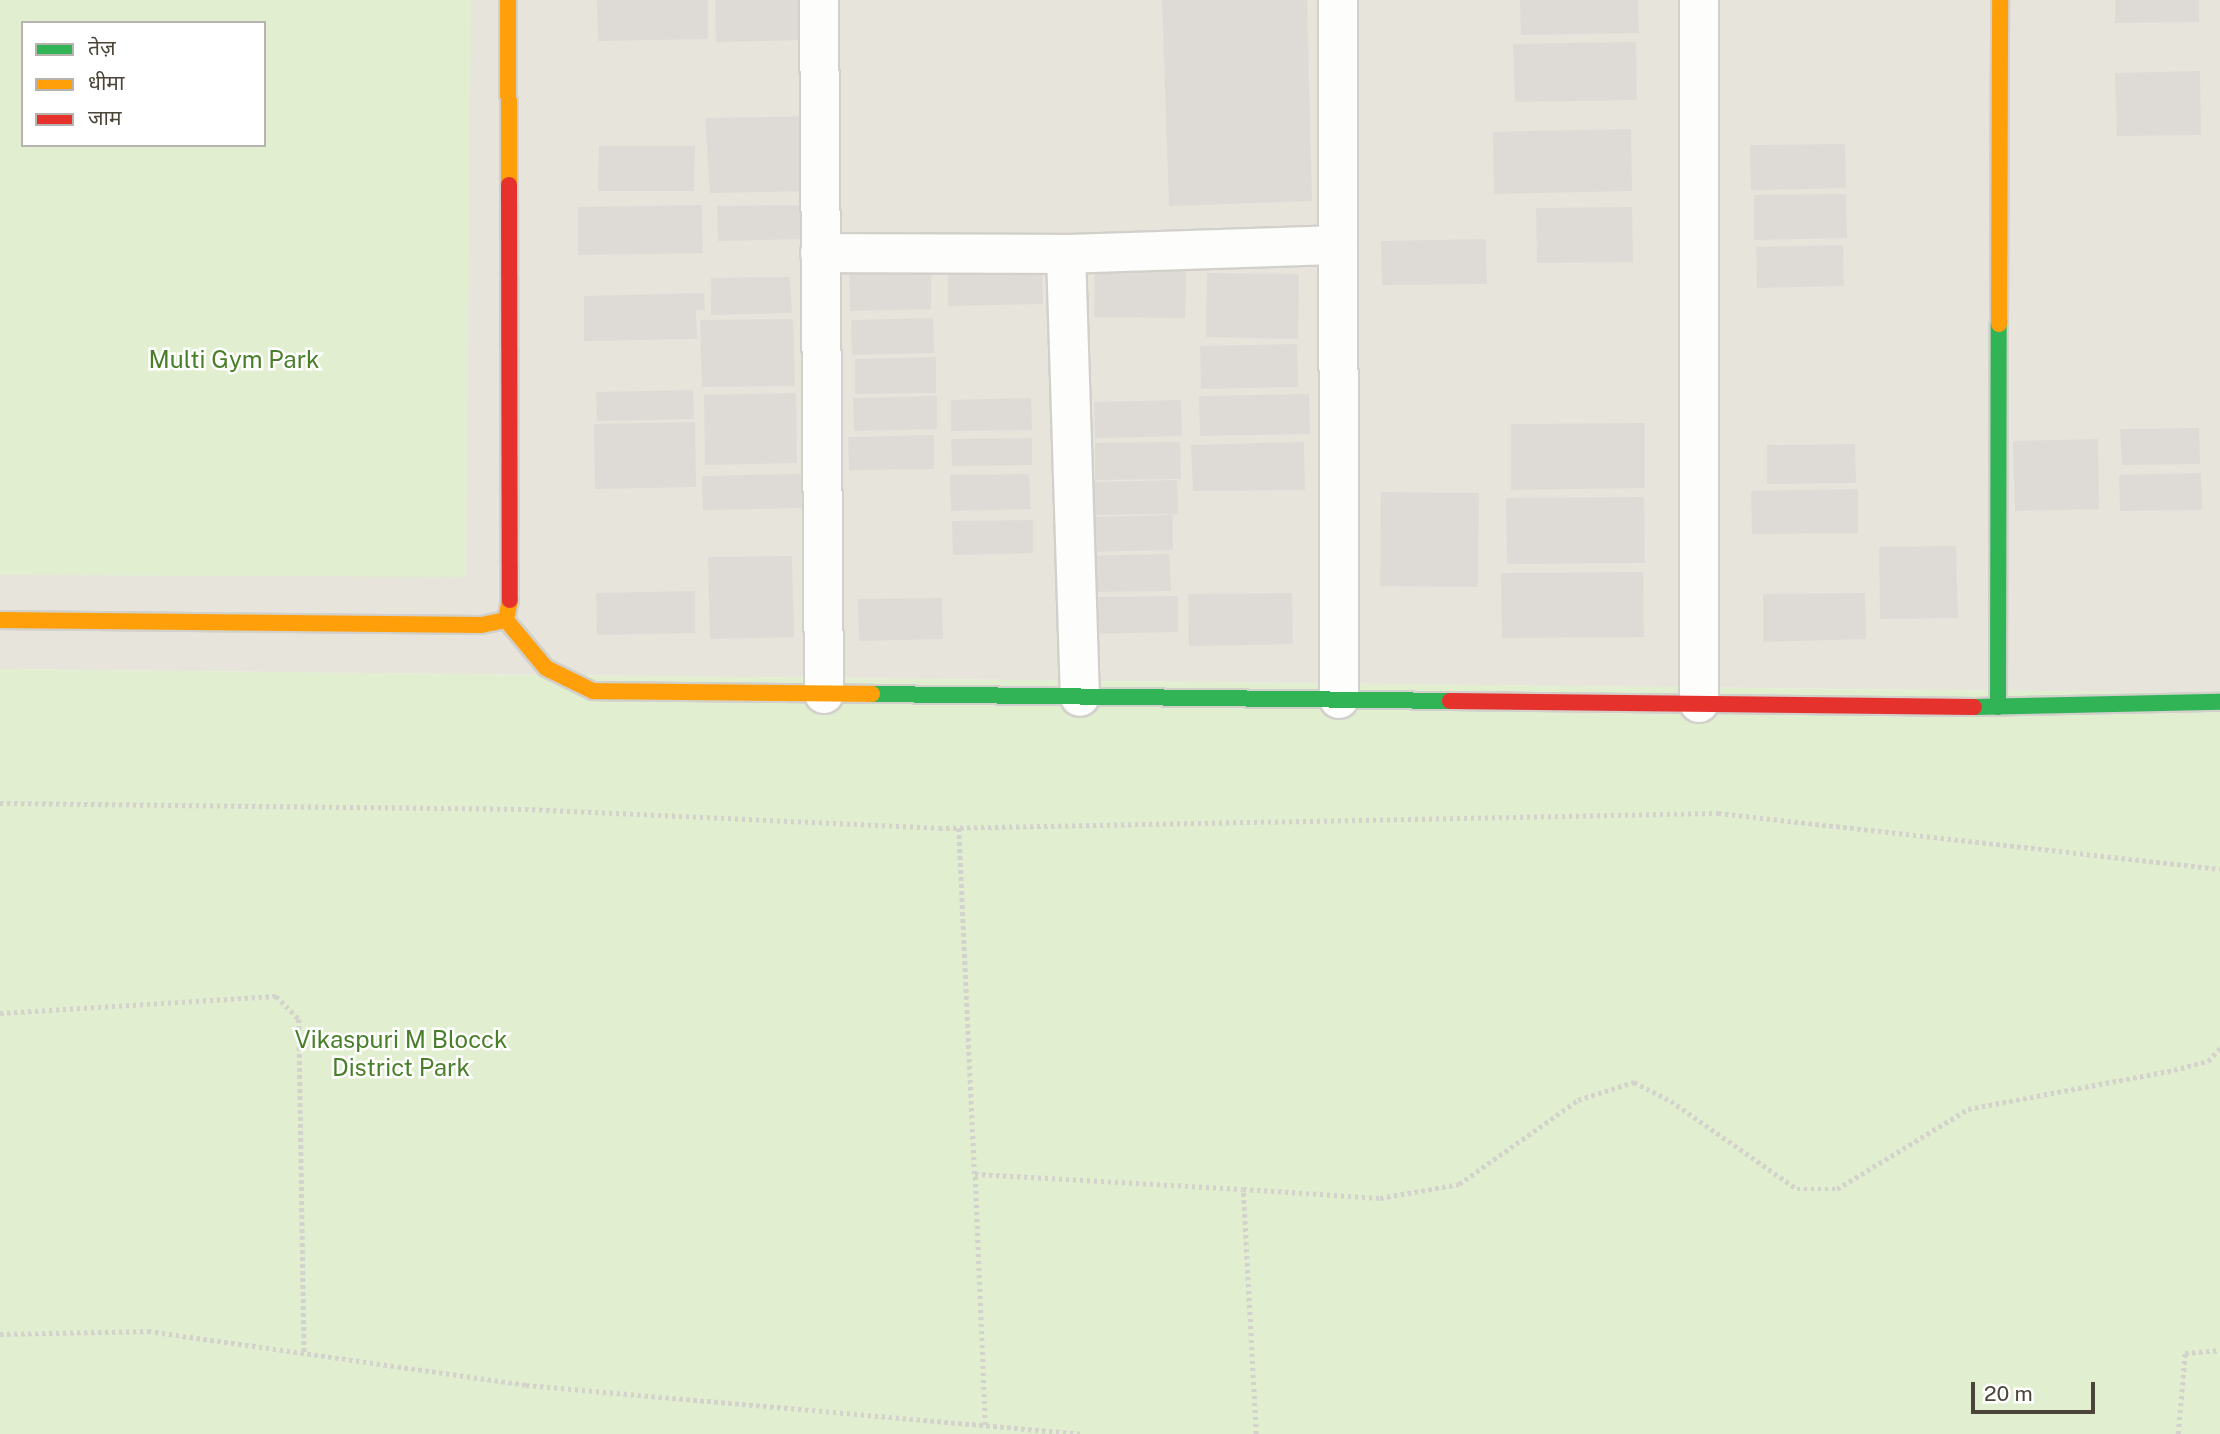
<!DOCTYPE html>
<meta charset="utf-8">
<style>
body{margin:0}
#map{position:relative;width:2220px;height:1434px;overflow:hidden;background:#f4f2ee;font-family:"Public Sans","Noto Sans Devanagari",sans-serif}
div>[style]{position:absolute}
.residential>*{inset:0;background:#e7e4dc}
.green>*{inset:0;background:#e1eecf}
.building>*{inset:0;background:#dedbd6}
.path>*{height:4.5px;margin-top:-2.25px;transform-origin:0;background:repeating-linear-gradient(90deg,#d3d2cc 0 3.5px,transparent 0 7px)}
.roads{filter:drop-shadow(2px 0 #d2d0cb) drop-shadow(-2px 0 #d2d0cb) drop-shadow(0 2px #d2d0cb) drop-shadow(0 -2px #d2d0cb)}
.street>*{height:38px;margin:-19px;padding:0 19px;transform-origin:19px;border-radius:19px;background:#fdfdfc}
.fast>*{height:16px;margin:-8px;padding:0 8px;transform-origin:8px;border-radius:8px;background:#30b455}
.slow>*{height:16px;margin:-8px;padding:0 8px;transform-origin:8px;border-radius:8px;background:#ff9f0a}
.jam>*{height:16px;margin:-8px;padding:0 8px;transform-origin:8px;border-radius:8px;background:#e5322d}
span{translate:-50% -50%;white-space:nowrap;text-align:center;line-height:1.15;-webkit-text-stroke:5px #fff;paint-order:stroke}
.park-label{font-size:24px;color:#4a7f2a}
.legend{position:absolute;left:21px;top:21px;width:245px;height:126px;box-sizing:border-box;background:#fff;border:2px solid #b7b4b0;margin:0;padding:9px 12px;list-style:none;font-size:21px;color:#4b4439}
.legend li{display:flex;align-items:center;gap:14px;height:35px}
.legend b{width:35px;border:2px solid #b7b4b0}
.scale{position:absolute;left:1971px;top:1382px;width:124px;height:32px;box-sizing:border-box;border:4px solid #4b4439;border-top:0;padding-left:9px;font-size:21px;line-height:24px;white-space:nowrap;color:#4b4439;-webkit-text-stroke:5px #fff;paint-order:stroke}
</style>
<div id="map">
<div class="residential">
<div style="clip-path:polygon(evenodd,0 0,2220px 0,2220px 693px,0 669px,0 0,23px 23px,264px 23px,264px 145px,23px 145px,23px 23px)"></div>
</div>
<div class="green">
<div style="clip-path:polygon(evenodd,0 0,471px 0,466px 577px,0 575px,0 0,23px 23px,264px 23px,264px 145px,23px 145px,23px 23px)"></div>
<div style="clip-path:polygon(0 669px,2220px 693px,2220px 1434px,0 1434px)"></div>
</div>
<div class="building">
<div style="clip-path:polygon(597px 0,708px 0,708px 39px,598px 41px)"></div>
<div style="clip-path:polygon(715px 0,802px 0,802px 40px,716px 42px)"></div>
<div style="clip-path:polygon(1162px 0,1307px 0,1312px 201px,1169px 206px)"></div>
<div style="clip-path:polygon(1520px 0,1638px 0,1639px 33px,1521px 35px)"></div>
<div style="clip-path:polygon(2115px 0,2199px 0,2199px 22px,2115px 23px)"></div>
<div style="clip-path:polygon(1636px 42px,1637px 100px,1515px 102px,1513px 44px)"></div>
<div style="clip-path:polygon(2200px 71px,2201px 135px,2117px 136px,2115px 73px)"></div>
<div style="clip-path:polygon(812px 116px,809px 191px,710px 193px,705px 118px)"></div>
<div style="clip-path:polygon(1631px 129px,1632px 191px,1494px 194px,1493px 132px)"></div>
<div style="clip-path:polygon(1845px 144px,1846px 188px,1751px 190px,1750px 145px)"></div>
<div style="clip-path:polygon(599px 146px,695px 146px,694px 191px,598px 191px)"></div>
<div style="clip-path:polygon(1846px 194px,1847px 238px,1754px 240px,1754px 195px)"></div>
<div style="clip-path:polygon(702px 205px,703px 253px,578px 255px,578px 207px)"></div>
<div style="clip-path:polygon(801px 205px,802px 239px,718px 241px,717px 206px)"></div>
<div style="clip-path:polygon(1632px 207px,1633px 262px,1537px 263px,1536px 208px)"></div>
<div style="clip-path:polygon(1486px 239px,1487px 284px,1382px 285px,1381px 241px)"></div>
<div style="clip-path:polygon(1843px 245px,1844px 286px,1757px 288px,1756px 247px)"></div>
<div style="clip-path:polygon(1042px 265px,1043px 304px,948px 306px,948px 267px)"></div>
<div style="clip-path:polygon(1095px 266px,1186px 268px,1185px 318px,1094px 317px)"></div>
<div style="clip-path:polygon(931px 270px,931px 309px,850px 311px,849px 272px)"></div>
<div style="clip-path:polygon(1207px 273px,1299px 274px,1298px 339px,1206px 337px)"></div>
<div style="clip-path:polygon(790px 277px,792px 313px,711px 315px,711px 278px)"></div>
<div style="clip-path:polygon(704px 293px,705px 310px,696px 310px,697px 339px,584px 341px,584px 296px)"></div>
<div style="clip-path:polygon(933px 318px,934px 353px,852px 355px,851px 320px)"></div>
<div style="clip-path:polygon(793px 319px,795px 386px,702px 387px,700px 320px)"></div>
<div style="clip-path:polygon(1297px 344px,1298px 387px,1201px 389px,1200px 346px)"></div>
<div style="clip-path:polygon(936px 357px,936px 393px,855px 394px,855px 359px)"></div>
<div style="clip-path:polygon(693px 390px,694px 419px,597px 421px,596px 392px)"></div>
<div style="clip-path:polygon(796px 393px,797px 463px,705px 465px,704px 395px)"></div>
<div style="clip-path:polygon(1309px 394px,1310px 434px,1200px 436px,1199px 396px)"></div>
<div style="clip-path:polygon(937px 396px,937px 429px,854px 431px,853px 398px)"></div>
<div style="clip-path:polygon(1031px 398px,1032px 430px,951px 431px,951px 400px)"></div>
<div style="clip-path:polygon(1181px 400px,1182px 436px,1095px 438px,1094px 402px)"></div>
<div style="clip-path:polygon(695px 422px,696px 487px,595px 489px,594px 424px)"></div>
<div style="clip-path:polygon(1645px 423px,1645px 488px,1511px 490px,1511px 424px)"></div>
<div style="clip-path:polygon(2199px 428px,2200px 464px,2122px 465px,2120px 429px)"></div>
<div style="clip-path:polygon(934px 435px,934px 469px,849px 470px,848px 437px)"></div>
<div style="clip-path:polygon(1032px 438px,1032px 465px,952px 466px,951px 439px)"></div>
<div style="clip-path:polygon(2098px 439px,2099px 509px,2015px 511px,2013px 441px)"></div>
<div style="clip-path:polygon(1180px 442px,1181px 479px,1095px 480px,1095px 443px)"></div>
<div style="clip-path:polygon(1304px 442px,1305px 490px,1193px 491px,1191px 445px)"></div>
<div style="clip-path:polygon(1855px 444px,1856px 483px,1767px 484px,1767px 445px)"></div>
<div style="clip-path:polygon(2201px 473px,2202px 510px,2120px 511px,2119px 475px)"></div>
<div style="clip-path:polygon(801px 474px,802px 508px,703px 510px,702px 476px)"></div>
<div style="clip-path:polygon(1029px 474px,1031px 509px,951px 511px,950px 475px)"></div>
<div style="clip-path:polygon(1177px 480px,1178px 514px,1095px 515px,1095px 482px)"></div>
<div style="clip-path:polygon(1858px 489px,1858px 533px,1752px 534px,1751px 491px)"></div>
<div style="clip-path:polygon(1381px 492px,1479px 493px,1478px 587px,1380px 586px)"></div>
<div style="clip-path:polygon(1644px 497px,1645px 563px,1507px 564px,1506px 498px)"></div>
<div style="clip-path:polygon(1173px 515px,1173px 550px,1083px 552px,1083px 517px)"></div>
<div style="clip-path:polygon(1033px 520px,1033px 553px,953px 555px,952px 521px)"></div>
<div style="clip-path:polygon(1956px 546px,1958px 618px,1880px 619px,1879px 547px)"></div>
<div style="clip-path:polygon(1169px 554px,1171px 591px,1083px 592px,1083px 556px)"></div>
<div style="clip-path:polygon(792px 556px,794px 637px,710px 639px,708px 557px)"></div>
<div style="clip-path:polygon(1643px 572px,1644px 637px,1502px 638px,1501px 573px)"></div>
<div style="clip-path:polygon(695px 591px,695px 633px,597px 635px,596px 593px)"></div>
<div style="clip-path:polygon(1292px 593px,1293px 644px,1189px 646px,1188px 594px)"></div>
<div style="clip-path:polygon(1865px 593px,1866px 639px,1763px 642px,1763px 594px)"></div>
<div style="clip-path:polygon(1178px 596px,1178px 632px,1085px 634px,1084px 597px)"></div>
<div style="clip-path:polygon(942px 598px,943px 639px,859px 641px,858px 599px)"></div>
</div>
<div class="path">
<div style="left:0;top:803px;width:525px;rotate:0.65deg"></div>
<div style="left:525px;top:809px;width:414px;rotate:2.6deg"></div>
<div style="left:939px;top:828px;width:779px;rotate:-1.1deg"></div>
<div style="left:1718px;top:813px;width:505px;rotate:6.37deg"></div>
<div style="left:959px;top:828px;width:346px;rotate:87.4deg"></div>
<div style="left:0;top:1013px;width:277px;rotate:-3.5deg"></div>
<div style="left:276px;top:996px;width:33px;rotate:45deg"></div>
<div style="left:299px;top:1019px;width:334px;rotate:89.1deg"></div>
<div style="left:0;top:1334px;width:148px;rotate:-1.2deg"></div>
<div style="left:148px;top:1331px;width:382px;rotate:8.1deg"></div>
<div style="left:526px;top:1385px;width:559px;rotate:5.03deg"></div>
<div style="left:985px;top:1425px;width:251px;rotate:-92.3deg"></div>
<div style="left:975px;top:1174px;width:268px;rotate:3.2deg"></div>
<div style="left:1256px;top:1434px;width:245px;rotate:-93deg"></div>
<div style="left:1243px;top:1189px;width:137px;rotate:3.8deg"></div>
<div style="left:1380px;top:1198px;width:80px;rotate:-10deg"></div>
<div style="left:1459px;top:1184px;width:146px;rotate:-35.2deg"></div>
<div style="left:1578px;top:1100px;width:59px;rotate:-17.8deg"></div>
<div style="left:1634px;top:1082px;width:42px;rotate:27.2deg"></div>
<div style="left:1671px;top:1101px;width:154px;rotate:34.9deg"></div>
<div style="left:1797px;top:1189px;width:40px"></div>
<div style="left:1837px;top:1189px;width:153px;rotate:-31.4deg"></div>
<div style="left:1968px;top:1109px;width:210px;rotate:-10.7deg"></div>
<div style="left:2174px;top:1070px;width:35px;rotate:-15deg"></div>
<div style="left:2208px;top:1061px;width:18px;rotate:-47deg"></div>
<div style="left:2178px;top:1434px;width:81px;rotate:-85.1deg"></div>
<div style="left:2185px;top:1353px;width:35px;rotate:-5deg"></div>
</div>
<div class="roads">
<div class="street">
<div style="left:819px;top:0;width:694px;rotate:89.59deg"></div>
<div style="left:1338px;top:0;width:699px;rotate:89.92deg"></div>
<div style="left:1699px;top:0;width:703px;rotate:90deg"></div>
<div style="left:820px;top:253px;width:246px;rotate:0.2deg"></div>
<div style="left:1066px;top:254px;width:443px;rotate:88.2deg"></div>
<div style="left:1066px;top:254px;width:271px;rotate:-1.9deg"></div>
</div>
<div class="fast">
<div style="left:872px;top:694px;width:578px;rotate:0.69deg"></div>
<div style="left:1974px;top:707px;width:246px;rotate:-1.2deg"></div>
<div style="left:1998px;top:707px;width:383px;rotate:-89.9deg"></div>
</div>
<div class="slow">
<div style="left:508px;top:0;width:185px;rotate:89.7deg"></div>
<div style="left:1999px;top:324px;width:324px;rotate:-89.8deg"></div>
<div style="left:0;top:620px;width:481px;rotate:0.6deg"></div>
<div style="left:481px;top:625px;width:25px;rotate:-11deg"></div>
<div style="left:506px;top:620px;width:20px;rotate:-79deg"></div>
<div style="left:506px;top:620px;width:62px;rotate:50.2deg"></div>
<div style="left:546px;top:668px;width:52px;rotate:26.1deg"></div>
<div style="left:593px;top:691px;width:279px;rotate:0.6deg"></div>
</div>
<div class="jam">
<div style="left:509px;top:185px;width:415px;rotate:89.9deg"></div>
<div style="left:1450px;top:701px;width:524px;rotate:0.66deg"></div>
</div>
</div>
<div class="park-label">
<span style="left:234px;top:360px">Multi Gym Park</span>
<span style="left:401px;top:1054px">Vikaspuri M Blocck<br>District Park</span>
</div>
<ul class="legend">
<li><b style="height:9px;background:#30b455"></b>तेज़</li>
<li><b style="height:9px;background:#ff9f0a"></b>धीमा</li>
<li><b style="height:9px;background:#e5322d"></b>जाम</li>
</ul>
<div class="scale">20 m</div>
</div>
